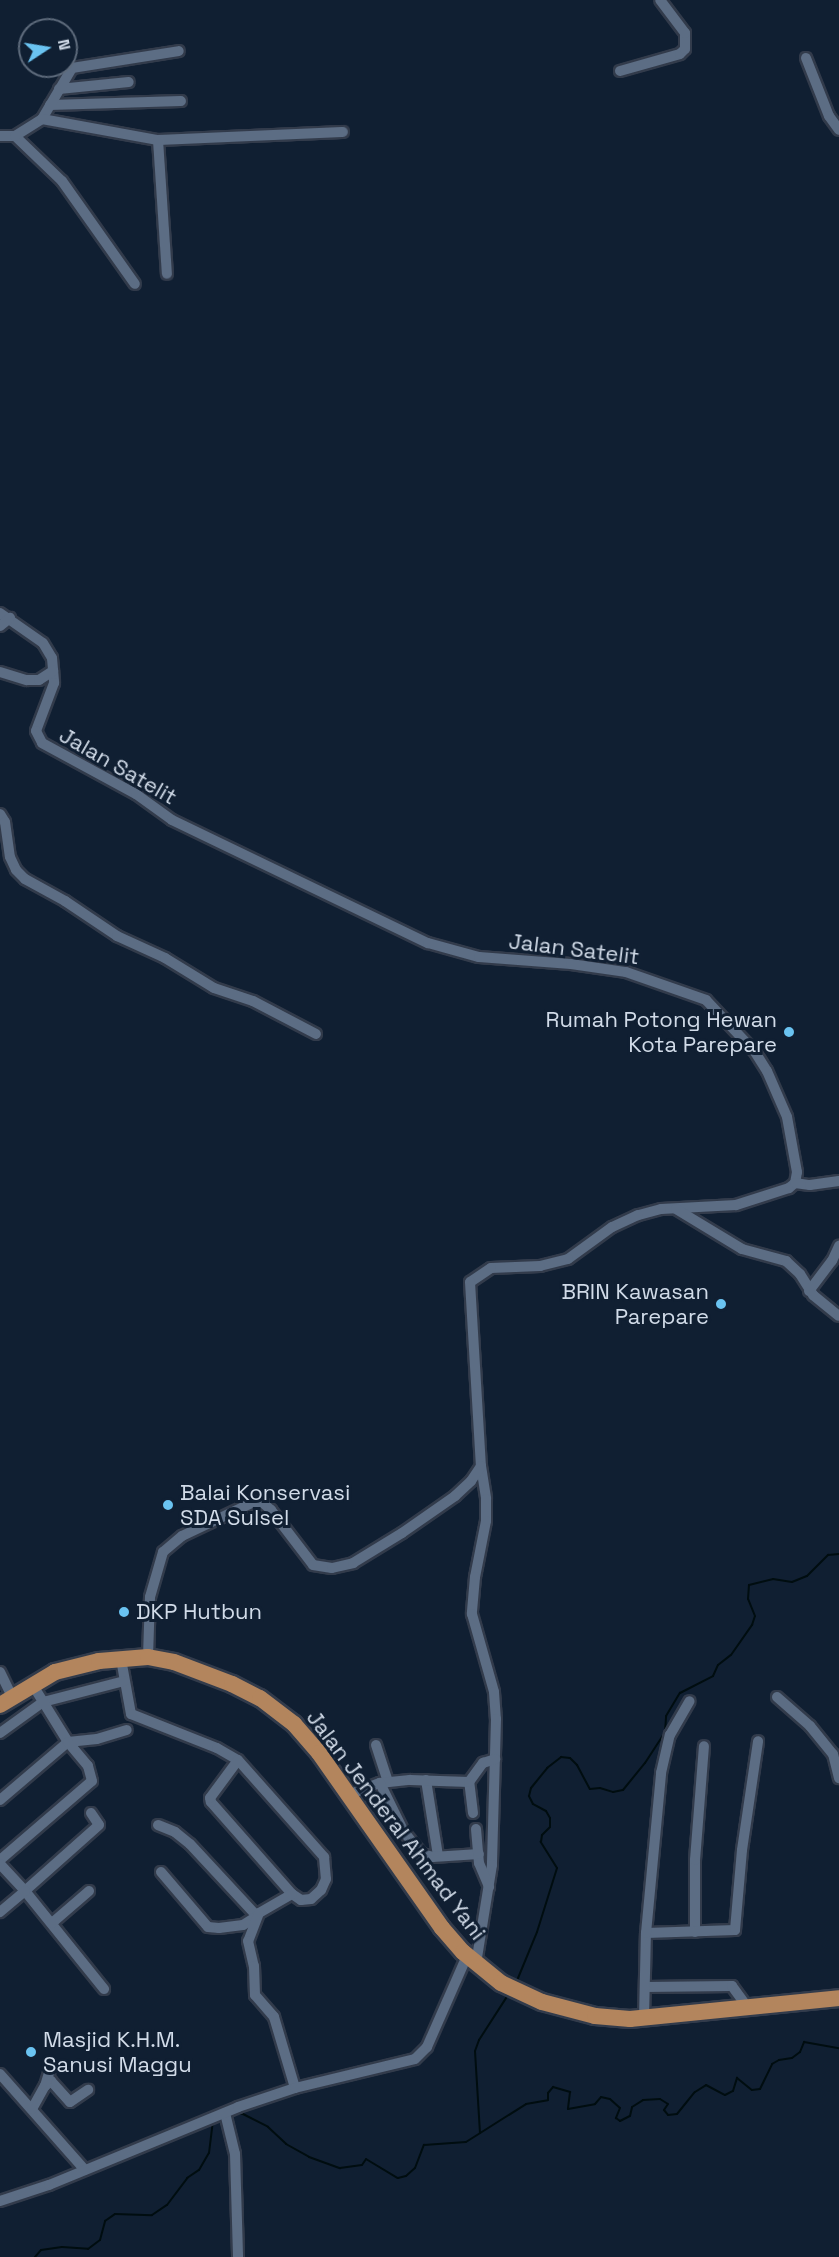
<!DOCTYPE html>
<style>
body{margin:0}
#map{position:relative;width:839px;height:2257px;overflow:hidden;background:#101f32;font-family:"Space Grotesk",sans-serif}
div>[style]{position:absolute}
.stream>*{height:2px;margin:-1px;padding:0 1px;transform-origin:1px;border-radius:1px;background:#000d10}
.roads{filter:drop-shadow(2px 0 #323b4b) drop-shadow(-2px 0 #323b4b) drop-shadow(0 2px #323b4b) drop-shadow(0 -2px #323b4b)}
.minor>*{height:10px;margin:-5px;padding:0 5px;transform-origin:5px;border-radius:5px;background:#5c6d84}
.trunk>*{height:16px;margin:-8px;padding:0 8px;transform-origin:8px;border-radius:8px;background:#b3855d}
.dots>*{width:16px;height:16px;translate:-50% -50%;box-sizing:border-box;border:3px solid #101f32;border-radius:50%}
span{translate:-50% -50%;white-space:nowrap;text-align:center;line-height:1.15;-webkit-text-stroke:6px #101f32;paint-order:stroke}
.street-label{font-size:22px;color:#d1dbe8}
.poi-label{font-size:22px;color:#d1dbe8}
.right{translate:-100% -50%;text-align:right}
.left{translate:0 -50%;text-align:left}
.north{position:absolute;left:18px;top:18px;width:60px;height:60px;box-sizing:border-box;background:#101f32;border:2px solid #5d6a7b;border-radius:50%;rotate:78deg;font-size:16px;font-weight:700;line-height:24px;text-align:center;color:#d1dbe8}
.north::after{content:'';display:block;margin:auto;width:21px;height:27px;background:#6ac3f1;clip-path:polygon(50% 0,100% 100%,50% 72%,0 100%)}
</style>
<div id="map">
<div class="stream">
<div style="left:516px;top:1983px;width:55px;rotate:-67.6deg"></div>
<div style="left:537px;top:1932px;width:67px;rotate:-72.6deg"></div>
<div style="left:557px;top:1868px;width:31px;rotate:-122deg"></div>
<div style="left:541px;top:1842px;width:7px;rotate:-82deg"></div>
<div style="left:542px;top:1835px;width:11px;rotate:-45deg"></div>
<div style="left:550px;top:1827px;width:9px;rotate:-90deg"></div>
<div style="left:550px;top:1818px;width:8px;rotate:-120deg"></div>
<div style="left:546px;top:1811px;width:15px;rotate:-152deg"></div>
<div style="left:533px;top:1804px;width:9px;rotate:-117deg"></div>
<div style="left:529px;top:1796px;width:8px;rotate:-76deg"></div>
<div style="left:531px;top:1788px;width:26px;rotate:-51deg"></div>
<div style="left:547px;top:1768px;width:18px;rotate:-38deg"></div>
<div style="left:561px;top:1757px;width:9px;rotate:6deg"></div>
<div style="left:570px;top:1758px;width:10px;rotate:45deg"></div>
<div style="left:577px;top:1765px;width:27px;rotate:62deg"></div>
<div style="left:590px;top:1789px;width:10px;rotate:-6deg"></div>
<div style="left:600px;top:1788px;width:14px;rotate:17deg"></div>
<div style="left:613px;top:1792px;width:10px;rotate:-11deg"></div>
<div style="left:623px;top:1790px;width:35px;rotate:-51deg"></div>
<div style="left:645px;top:1763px;width:37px;rotate:-57deg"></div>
<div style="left:665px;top:1732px;width:16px;rotate:-86deg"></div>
<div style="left:666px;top:1716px;width:27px;rotate:-59deg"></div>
<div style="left:680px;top:1693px;width:37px;rotate:-27deg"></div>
<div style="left:713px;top:1676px;width:12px;rotate:-66deg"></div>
<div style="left:718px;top:1665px;width:16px;rotate:-38deg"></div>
<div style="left:731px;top:1655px;width:37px;rotate:-55deg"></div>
<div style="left:752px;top:1625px;width:9px;rotate:-72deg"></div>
<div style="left:755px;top:1616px;width:18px;rotate:-112deg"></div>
<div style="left:748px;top:1599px;width:14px;rotate:-86deg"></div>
<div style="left:749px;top:1585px;width:25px;rotate:-14deg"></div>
<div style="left:773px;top:1579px;width:19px;rotate:9deg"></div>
<div style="left:792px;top:1582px;width:16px;rotate:-22deg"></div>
<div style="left:807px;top:1576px;width:30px;rotate:-45deg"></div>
<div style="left:828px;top:1555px;width:11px;rotate:-5deg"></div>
<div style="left:234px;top:2113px;width:9px;rotate:6deg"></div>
<div style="left:243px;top:2114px;width:28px;rotate:27deg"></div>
<div style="left:268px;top:2127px;width:25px;rotate:43deg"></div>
<div style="left:286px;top:2144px;width:26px;rotate:29deg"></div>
<div style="left:309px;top:2157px;width:33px;rotate:20deg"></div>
<div style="left:340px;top:2168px;width:22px;rotate:-8deg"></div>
<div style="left:362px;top:2165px;width:7px;rotate:-56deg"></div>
<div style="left:366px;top:2159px;width:37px;rotate:31deg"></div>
<div style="left:398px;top:2178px;width:8px;rotate:-14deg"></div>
<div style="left:406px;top:2176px;width:12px;rotate:-42deg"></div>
<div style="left:415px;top:2168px;width:25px;rotate:-69deg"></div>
<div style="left:424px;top:2145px;width:42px;rotate:-4.1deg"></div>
<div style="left:466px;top:2142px;width:71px;rotate:-32.3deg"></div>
<div style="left:526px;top:2104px;width:22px;rotate:-10deg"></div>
<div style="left:548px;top:2100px;width:7px;rotate:-90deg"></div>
<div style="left:548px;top:2093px;width:8px;rotate:-50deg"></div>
<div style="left:553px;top:2087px;width:18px;rotate:16deg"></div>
<div style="left:570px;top:2092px;width:17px;rotate:97deg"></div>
<div style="left:568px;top:2109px;width:27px;rotate:-10deg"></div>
<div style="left:595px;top:2104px;width:9px;rotate:-49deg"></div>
<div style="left:601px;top:2097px;width:9px;rotate:13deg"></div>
<div style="left:610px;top:2099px;width:13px;rotate:42deg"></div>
<div style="left:620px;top:2108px;width:11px;rotate:112deg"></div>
<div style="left:616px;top:2118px;width:5px;rotate:37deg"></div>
<div style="left:620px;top:2121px;width:11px;rotate:-27deg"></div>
<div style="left:630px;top:2116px;width:9px;rotate:-77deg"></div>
<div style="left:632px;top:2107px;width:13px;rotate:-32deg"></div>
<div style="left:643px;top:2100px;width:17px;rotate:-3deg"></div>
<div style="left:660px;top:2099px;width:9px;rotate:32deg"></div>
<div style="left:668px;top:2104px;width:7px;rotate:124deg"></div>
<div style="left:664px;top:2110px;width:6px;rotate:51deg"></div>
<div style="left:668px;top:2115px;width:9px;rotate:-6deg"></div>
<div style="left:677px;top:2114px;width:28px;rotate:-51deg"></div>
<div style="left:695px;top:2092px;width:13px;rotate:-32deg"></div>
<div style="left:706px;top:2085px;width:21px;rotate:28deg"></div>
<div style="left:725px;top:2095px;width:9px;rotate:-27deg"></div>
<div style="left:733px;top:2091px;width:14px;rotate:-73deg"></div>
<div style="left:737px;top:2078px;width:19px;rotate:39deg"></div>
<div style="left:752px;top:2090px;width:8px;rotate:-7deg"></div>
<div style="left:760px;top:2089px;width:28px;rotate:-64deg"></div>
<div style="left:772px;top:2064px;width:8px;rotate:-30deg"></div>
<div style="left:779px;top:2060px;width:13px;rotate:-9deg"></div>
<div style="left:792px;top:2058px;width:10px;rotate:-37deg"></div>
<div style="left:800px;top:2052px;width:11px;rotate:-68deg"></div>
<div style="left:804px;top:2042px;width:36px;rotate:10deg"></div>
<div style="left:480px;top:2133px;width:82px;rotate:-93.5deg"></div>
<div style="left:475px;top:2051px;width:12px;rotate:-70deg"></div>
<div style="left:479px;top:2040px;width:54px;rotate:-57.2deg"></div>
<div style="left:35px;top:2257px;width:9px;rotate:-49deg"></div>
<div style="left:41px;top:2250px;width:21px;rotate:-8deg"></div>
<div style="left:62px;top:2247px;width:26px;rotate:4deg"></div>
<div style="left:88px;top:2249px;width:15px;rotate:-37deg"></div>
<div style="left:100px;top:2240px;width:20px;rotate:-75deg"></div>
<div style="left:105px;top:2221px;width:12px;rotate:-35deg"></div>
<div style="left:115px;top:2214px;width:37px;rotate:2deg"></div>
<div style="left:152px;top:2215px;width:18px;rotate:-34deg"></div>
<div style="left:167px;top:2205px;width:34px;rotate:-53deg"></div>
<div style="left:187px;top:2178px;width:14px;rotate:-34deg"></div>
<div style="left:199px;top:2170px;width:20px;rotate:-60deg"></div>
<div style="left:209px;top:2153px;width:31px;rotate:-83deg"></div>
</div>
<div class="roads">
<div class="minor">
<div style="left:806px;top:58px;width:62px;rotate:68.4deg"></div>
<div style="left:829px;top:116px;width:17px;rotate:54deg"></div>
<div style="left:620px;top:71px;width:62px;rotate:-15.8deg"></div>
<div style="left:680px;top:54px;width:7px;rotate:-45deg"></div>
<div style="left:685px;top:49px;width:16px;rotate:-90deg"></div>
<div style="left:685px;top:33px;width:41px;rotate:-127.1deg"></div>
<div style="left:59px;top:89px;width:70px;rotate:-5.7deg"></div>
<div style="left:50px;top:105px;width:131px;rotate:-1.7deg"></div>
<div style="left:42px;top:119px;width:59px;rotate:-59.5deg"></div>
<div style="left:72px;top:68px;width:108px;rotate:-9deg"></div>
<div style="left:0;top:136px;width:15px"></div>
<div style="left:15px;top:136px;width:65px;rotate:43.8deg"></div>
<div style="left:62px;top:181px;width:126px;rotate:54.7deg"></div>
<div style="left:15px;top:136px;width:32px;rotate:-32deg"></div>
<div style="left:42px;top:119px;width:118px;rotate:10.3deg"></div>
<div style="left:158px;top:140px;width:185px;rotate:-2.5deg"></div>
<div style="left:158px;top:140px;width:134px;rotate:86.2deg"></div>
<div style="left:0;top:613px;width:52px;rotate:34.9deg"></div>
<div style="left:43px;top:643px;width:17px;rotate:59deg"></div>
<div style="left:52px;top:658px;width:25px;rotate:85deg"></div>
<div style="left:54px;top:683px;width:51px;rotate:110.6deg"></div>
<div style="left:36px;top:731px;width:13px;rotate:63deg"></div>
<div style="left:42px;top:743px;width:107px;rotate:28.5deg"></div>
<div style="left:136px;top:794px;width:44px;rotate:35.8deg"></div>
<div style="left:172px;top:820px;width:284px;rotate:25.7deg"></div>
<div style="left:428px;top:943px;width:53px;rotate:15.4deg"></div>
<div style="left:479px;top:957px;width:92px;rotate:4.4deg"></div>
<div style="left:571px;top:964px;width:56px;rotate:8.3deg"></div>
<div style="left:626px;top:972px;width:85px;rotate:19.3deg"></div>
<div style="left:706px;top:1000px;width:71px;rotate:46.7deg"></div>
<div style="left:755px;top:1052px;width:22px;rotate:58deg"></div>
<div style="left:767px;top:1071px;width:50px;rotate:66.5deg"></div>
<div style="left:787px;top:1117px;width:56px;rotate:79.7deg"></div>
<div style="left:797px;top:1172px;width:11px;rotate:100deg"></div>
<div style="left:795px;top:1183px;width:8px;rotate:140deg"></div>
<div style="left:789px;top:1188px;width:56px;rotate:162.2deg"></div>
<div style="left:736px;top:1205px;width:75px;rotate:176.9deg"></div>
<div style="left:661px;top:1209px;width:24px;rotate:165deg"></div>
<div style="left:638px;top:1215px;width:29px;rotate:155deg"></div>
<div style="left:612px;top:1227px;width:54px;rotate:144deg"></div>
<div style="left:568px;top:1259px;width:29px;rotate:166deg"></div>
<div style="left:540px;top:1266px;width:49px;rotate:177.7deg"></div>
<div style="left:491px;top:1268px;width:25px;rotate:146deg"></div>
<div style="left:470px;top:1282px;width:184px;rotate:86.6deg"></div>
<div style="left:481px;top:1466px;width:33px;rotate:81deg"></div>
<div style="left:486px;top:1499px;width:22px;rotate:90deg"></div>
<div style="left:486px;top:1521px;width:57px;rotate:101.1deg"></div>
<div style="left:475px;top:1577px;width:37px;rotate:95deg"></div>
<div style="left:472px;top:1614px;width:81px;rotate:74.2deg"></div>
<div style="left:494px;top:1692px;width:27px;rotate:86deg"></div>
<div style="left:496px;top:1719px;width:146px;rotate:91.6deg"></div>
<div style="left:492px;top:1865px;width:100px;rotate:99.2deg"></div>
<div style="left:0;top:626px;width:13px;rotate:-39deg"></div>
<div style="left:0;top:672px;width:28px;rotate:17deg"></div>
<div style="left:27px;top:680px;width:12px"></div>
<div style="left:39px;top:680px;width:17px;rotate:-33deg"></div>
<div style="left:0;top:814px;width:9px;rotate:58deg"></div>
<div style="left:5px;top:822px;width:35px;rotate:82deg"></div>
<div style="left:10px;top:857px;width:14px;rotate:65deg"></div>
<div style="left:16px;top:870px;width:13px;rotate:45deg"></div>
<div style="left:25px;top:879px;width:46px;rotate:28.8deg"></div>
<div style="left:65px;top:901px;width:63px;rotate:33.9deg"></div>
<div style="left:117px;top:936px;width:53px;rotate:24.6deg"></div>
<div style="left:165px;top:958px;width:57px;rotate:31.5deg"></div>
<div style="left:214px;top:988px;width:41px;rotate:18.4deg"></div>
<div style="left:253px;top:1001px;width:71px;rotate:27.6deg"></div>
<div style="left:795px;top:1183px;width:15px;rotate:8deg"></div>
<div style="left:810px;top:1185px;width:29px;rotate:-8deg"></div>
<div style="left:676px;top:1209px;width:77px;rotate:31.2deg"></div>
<div style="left:742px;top:1249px;width:46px;rotate:15.3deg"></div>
<div style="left:786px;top:1261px;width:19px;rotate:43deg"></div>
<div style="left:800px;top:1274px;width:25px;rotate:58deg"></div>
<div style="left:813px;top:1295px;width:33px;rotate:39deg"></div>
<div style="left:809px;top:1291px;width:38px;rotate:-53deg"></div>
<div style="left:832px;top:1261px;width:17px;rotate:-65deg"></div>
<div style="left:148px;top:1657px;width:60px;rotate:-88.1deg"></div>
<div style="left:150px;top:1597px;width:47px;rotate:-73.9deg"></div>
<div style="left:163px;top:1552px;width:25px;rotate:-40deg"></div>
<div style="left:182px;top:1536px;width:80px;rotate:-25.3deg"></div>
<div style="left:254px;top:1502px;width:9px;rotate:6deg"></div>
<div style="left:263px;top:1503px;width:11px;rotate:41deg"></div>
<div style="left:271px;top:1510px;width:69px;rotate:52.6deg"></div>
<div style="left:313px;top:1565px;width:19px;rotate:9deg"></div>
<div style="left:332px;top:1568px;width:22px;rotate:-13deg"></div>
<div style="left:353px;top:1563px;width:57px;rotate:-31.5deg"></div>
<div style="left:402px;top:1533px;width:65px;rotate:-34.9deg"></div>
<div style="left:455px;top:1496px;width:22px;rotate:-43deg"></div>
<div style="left:471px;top:1481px;width:18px;rotate:-56deg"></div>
<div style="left:121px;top:1659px;width:56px;rotate:79.7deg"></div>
<div style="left:131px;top:1714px;width:92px;rotate:21.6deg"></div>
<div style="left:217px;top:1748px;width:24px;rotate:30deg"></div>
<div style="left:238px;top:1760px;width:130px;rotate:48.4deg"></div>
<div style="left:324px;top:1857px;width:22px;rotate:85deg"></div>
<div style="left:326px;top:1879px;width:12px;rotate:114deg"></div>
<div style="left:321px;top:1890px;width:13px;rotate:138deg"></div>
<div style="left:311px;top:1899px;width:10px;rotate:174deg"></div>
<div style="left:301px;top:1900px;width:11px;rotate:-146deg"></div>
<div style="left:292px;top:1894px;width:123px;rotate:-131.4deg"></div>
<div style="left:211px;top:1802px;width:4px;rotate:-104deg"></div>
<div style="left:210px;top:1798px;width:47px;rotate:-53.6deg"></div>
<div style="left:0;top:1672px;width:28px;rotate:64deg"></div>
<div style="left:777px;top:1697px;width:44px;rotate:41.3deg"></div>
<div style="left:810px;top:1726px;width:36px;rotate:51deg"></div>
<div style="left:833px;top:1754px;width:25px;rotate:76deg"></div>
<div style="left:0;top:1733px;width:53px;rotate:-35.8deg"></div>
<div style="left:43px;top:1702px;width:84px;rotate:-14.5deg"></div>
<div style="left:68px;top:1742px;width:29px;rotate:-6deg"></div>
<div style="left:97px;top:1739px;width:31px;rotate:-17deg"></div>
<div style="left:376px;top:1745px;width:38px;rotate:72deg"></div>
<div style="left:426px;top:1780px;width:77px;rotate:81deg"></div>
<div style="left:380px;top:1783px;width:30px;rotate:-6deg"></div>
<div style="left:410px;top:1780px;width:59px;rotate:1.9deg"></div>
<div style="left:348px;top:1795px;width:34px;rotate:-21deg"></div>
<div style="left:380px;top:1783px;width:55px;rotate:63.9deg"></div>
<div style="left:404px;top:1832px;width:28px;rotate:51deg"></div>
<div style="left:422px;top:1854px;width:11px;rotate:15deg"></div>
<div style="left:433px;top:1857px;width:46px;rotate:-3.7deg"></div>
<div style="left:0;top:1800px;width:89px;rotate:-40.5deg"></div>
<div style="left:68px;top:1742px;width:68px;rotate:-121.8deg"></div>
<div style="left:91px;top:1813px;width:14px;rotate:56deg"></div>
<div style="left:99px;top:1825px;width:99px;rotate:138.3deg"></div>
<div style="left:25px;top:1891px;width:126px;rotate:51.1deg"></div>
<div style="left:473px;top:1813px;width:31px;rotate:-97deg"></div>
<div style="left:469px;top:1782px;width:24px;rotate:-54deg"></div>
<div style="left:483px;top:1763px;width:13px;rotate:-18deg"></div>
<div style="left:158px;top:1825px;width:18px;rotate:22deg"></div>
<div style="left:175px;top:1832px;width:19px;rotate:39deg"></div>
<div style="left:190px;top:1844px;width:98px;rotate:47.1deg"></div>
<div style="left:476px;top:1829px;width:34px;rotate:85deg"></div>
<div style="left:479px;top:1863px;width:26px;rotate:67deg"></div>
<div style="left:0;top:1860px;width:121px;rotate:-40.7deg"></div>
<div style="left:92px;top:1781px;width:16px;rotate:-105deg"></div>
<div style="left:88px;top:1766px;width:31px;rotate:-130deg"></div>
<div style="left:0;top:1864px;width:37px;rotate:47deg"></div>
<div style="left:25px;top:1891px;width:33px;rotate:140deg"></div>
<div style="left:161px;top:1872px;width:72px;rotate:49.5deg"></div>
<div style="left:208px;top:1927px;width:11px;rotate:5deg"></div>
<div style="left:219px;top:1928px;width:24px;rotate:-7deg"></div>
<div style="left:243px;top:1925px;width:15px;rotate:-32deg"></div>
<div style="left:292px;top:1894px;width:38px;rotate:150deg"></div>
<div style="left:259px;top:1913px;width:30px;rotate:111deg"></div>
<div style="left:248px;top:1941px;width:26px;rotate:77deg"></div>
<div style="left:254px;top:1966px;width:29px;rotate:88deg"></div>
<div style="left:255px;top:1995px;width:29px;rotate:49deg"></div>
<div style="left:274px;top:2017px;width:74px;rotate:73.5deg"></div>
<div style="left:52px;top:1923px;width:49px;rotate:-40.9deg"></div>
<div style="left:695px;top:1932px;width:72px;rotate:-90deg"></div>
<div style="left:695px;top:1860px;width:114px;rotate:-85.5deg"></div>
<div style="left:646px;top:1933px;width:89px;rotate:-1.9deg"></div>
<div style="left:735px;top:1930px;width:80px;rotate:-85deg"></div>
<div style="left:742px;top:1850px;width:110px;rotate:-81.6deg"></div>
<div style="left:645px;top:1987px;width:87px;rotate:-0.7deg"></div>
<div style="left:732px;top:1986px;width:26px;rotate:54deg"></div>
<div style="left:644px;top:2018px;width:85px;rotate:-88.7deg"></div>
<div style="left:646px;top:1933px;width:161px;rotate:-84.6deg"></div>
<div style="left:661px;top:1773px;width:39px;rotate:-77deg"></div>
<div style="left:670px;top:1735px;width:39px;rotate:-60deg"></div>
<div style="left:0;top:2074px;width:128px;rotate:48.5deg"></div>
<div style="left:45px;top:2086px;width:8px;rotate:-40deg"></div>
<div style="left:51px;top:2081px;width:28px;rotate:48deg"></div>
<div style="left:70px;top:2102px;width:22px;rotate:-34deg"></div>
<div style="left:32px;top:2109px;width:26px;rotate:-61deg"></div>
<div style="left:45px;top:2086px;width:21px;rotate:-73deg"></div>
<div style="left:225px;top:2113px;width:42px;rotate:76.3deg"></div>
<div style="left:235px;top:2154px;width:103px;rotate:88.3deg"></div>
<div style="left:0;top:2201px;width:52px;rotate:-18.1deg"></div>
<div style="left:49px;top:2185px;width:204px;rotate:-22.4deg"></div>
<div style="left:238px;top:2107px;width:60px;rotate:-18.4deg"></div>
<div style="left:295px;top:2088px;width:123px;rotate:-13.6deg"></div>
<div style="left:415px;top:2059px;width:17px;rotate:-45deg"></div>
<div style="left:427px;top:2047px;width:99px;rotate:-66.3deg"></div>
</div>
<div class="trunk">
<div style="left:0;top:1705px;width:64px;rotate:-31deg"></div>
<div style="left:55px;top:1672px;width:45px;rotate:-14deg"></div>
<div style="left:99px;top:1661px;width:49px;rotate:-4.7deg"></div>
<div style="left:148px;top:1657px;width:26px;rotate:11deg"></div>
<div style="left:174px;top:1662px;width:62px;rotate:20.8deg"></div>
<div style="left:232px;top:1684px;width:31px;rotate:27deg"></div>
<div style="left:260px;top:1698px;width:43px;rotate:37.4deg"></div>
<div style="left:294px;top:1724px;width:38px;rotate:49deg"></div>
<div style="left:319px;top:1753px;width:214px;rotate:54.9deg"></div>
<div style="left:442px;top:1928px;width:32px;rotate:49deg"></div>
<div style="left:463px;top:1952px;width:49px;rotate:39.2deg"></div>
<div style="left:501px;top:1983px;width:45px;rotate:24.9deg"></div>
<div style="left:542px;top:2002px;width:55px;rotate:14.8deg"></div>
<div style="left:595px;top:2016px;width:35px;rotate:5deg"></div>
<div style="left:630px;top:2019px;width:210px;rotate:-5.7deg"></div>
</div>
</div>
<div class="dots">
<div style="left:789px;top:1032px;background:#6ac3f1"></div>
<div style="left:721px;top:1304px;background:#6ac3f1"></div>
<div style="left:168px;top:1505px;background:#6ac3f1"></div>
<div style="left:124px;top:1612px;background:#6ac3f1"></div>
<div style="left:31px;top:2052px;background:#6ac3f1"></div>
</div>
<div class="street-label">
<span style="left:118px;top:766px;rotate:30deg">Jalan Satelit</span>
<span style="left:574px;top:949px;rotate:7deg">Jalan Satelit</span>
<span style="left:396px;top:1825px;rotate:53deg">Jalan Jenderal Ahmad Yani</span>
</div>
<div class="poi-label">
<span class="right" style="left:777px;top:1032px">Rumah Potong Hewan<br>Kota Parepare</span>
<span class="right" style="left:709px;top:1304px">BRIN Kawasan<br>Parepare</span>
<span class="left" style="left:180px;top:1505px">Balai Konservasi<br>SDA Sulsel</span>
<span class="left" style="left:136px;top:1612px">DKP Hutbun</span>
<span class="left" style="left:43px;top:2052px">Masjid K.H.M.<br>Sanusi Maggu</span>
</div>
<div class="north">N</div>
</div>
